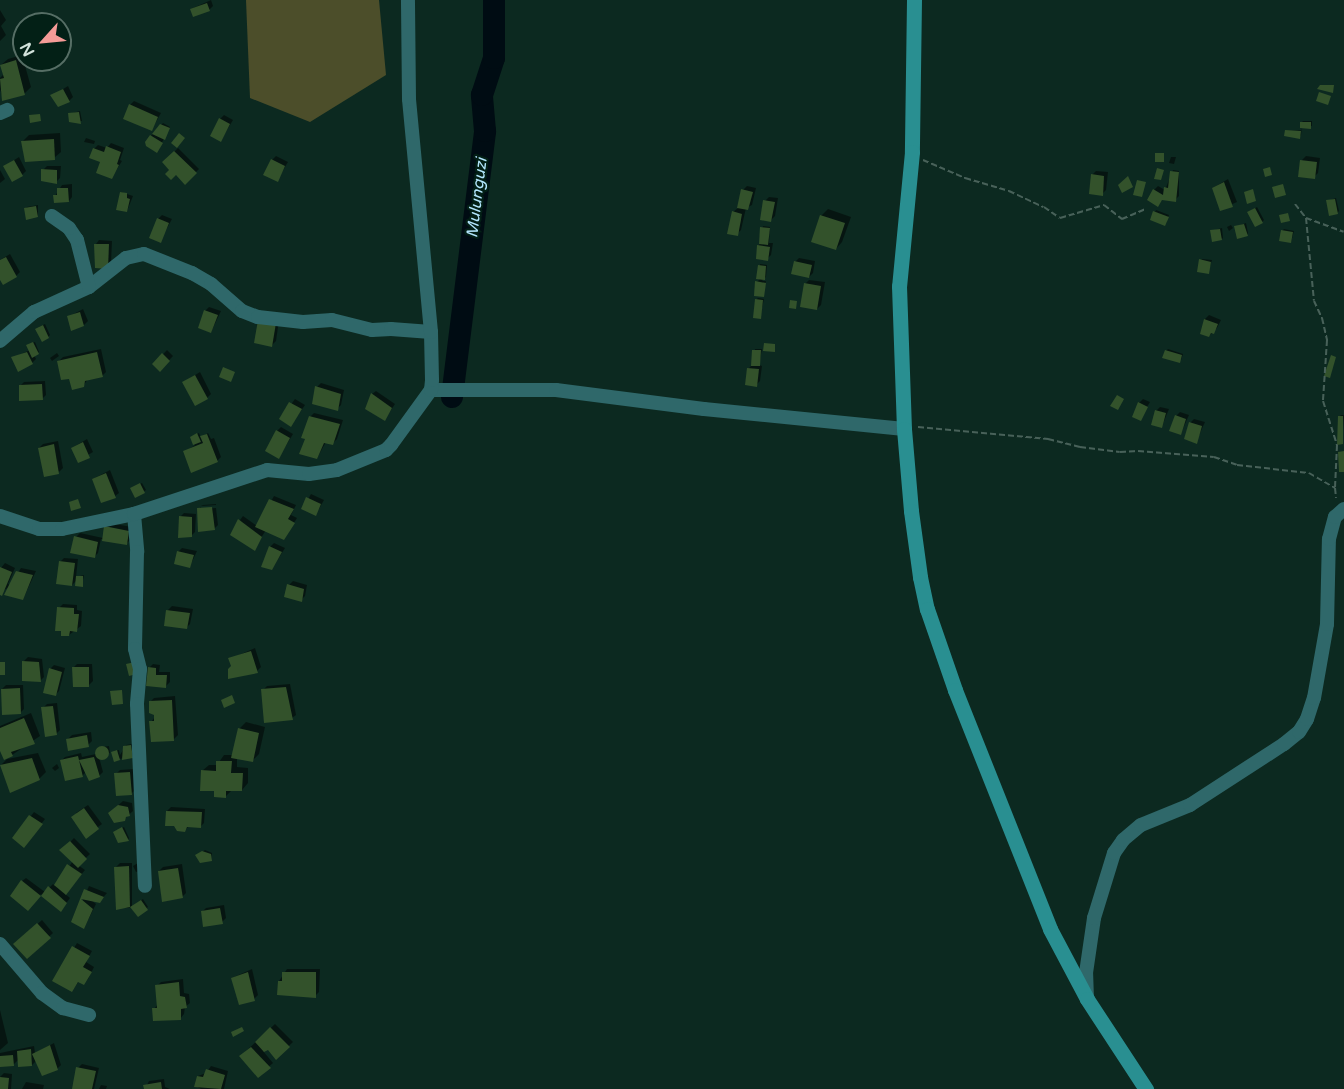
<!DOCTYPE html>
<style>
body{margin:0}
#map{position:relative;width:1344px;height:1089px;overflow:hidden;background:#0c2920;font-family:"Varela Round",sans-serif}
div>[style]{position:absolute}
.green>*{inset:0;background:#4c4e2a}
.shadow>*{inset:0;background:#0007}
.river>*{height:22px;margin:-11px;padding:0 11px;transform-origin:11px;border-radius:11px;background:#000c13}
.building>*{inset:0;background:#33522b}
.round{border-radius:50%}
.path>*{height:2px;margin-top:-1px;transform-origin:0;background:repeating-linear-gradient(90deg,#486159 0 6px,transparent 0 9px)}
.street>*{height:14px;margin:-7px;padding:0 7px;transform-origin:7px;border-radius:7px;background:#2f686a}
.secondary>*{height:15px;margin:-7.5px;padding:0 7.5px;transform-origin:7.5px;border-radius:7.5px;background:#298f91}
span{translate:-50% -50%;white-space:nowrap;text-align:center;line-height:1.15;-webkit-text-stroke:4.5px #032016;paint-order:stroke}
.water-label{font-size:16px;color:#b3e6fd;font-style:italic}
.north{position:absolute;left:12px;top:12px;width:60px;height:60px;box-sizing:border-box;background:#032016;border:2px solid #566e65;border-radius:50%;rotate:243deg;font-size:16px;font-weight:700;line-height:24px;text-align:center;color:#d3e3dc}
.north::after{content:'';display:block;margin:auto;width:21px;height:27px;background:#f59b97;clip-path:polygon(50% 0,100% 100%,50% 72%,0 100%)}
</style>
<div id="map">
<div class="green">
<div style="clip-path:polygon(246px 0,379px 0,386px 75px,310px 122px,250px 98px)"></div>
</div>
<div class="shadow">
<div style="clip-path:polygon(211px 0,213px 6px,209px 10px,191px 9px)"></div>
<div style="clip-path:polygon(0 10px,6px 20px,1px 26px,6px 35px,0 41px)"></div>
<div style="clip-path:polygon(22px 55px,31px 87px,25px 93px,3px 99px,0 89px,0 78px,4px 74px,1px 65px,8px 59px)"></div>
<div style="clip-path:polygon(68px 86px,73px 97px,69px 101px,52px 96px)"></div>
<div style="clip-path:polygon(134px 101px,161px 113px,152px 129px,130px 105px)"></div>
<div style="clip-path:polygon(80px 111px,82px 121px,70px 121px,69px 114px)"></div>
<div style="clip-path:polygon(224px 115px,233px 120px,221px 140px,220px 119px)"></div>
<div style="clip-path:polygon(1303px 121px,1312px 121px,1312px 126px,1302px 127px,1301px 135px,1299px 137px,1287px 131px,1302px 130px,1302px 122px)"></div>
<div style="clip-path:polygon(163px 123px,170px 127px,157px 152px,151px 136px)"></div>
<div style="clip-path:polygon(60px 133px,61px 152px,54px 158px,23px 141px,29px 135px)"></div>
<div style="clip-path:polygon(86px 138px,95px 141px,94px 144px,84px 142px)"></div>
<div style="clip-path:polygon(111px 143px,124px 148px,120px 160px,122px 161px,112px 177px,94px 149px,98px 145px,107px 148px)"></div>
<div style="clip-path:polygon(178px 148px,199px 169px,185px 183px,164px 162px)"></div>
<div style="clip-path:polygon(276px 156px,288px 162px,277px 180px,272px 160px)"></div>
<div style="clip-path:polygon(1306px 156px,1320px 158px,1318px 173px,1314px 177px,1302px 160px)"></div>
<div style="clip-path:polygon(19px 157px,26px 171px,22px 175px,5px 166px)"></div>
<div style="clip-path:polygon(1171px 157px,1176px 157px,1174px 164px,1169px 163px)"></div>
<div style="clip-path:polygon(47px 166px,61px 166px,60px 178px,56px 182px,43px 170px)"></div>
<div style="clip-path:polygon(0 170px,5px 179px,0 183px)"></div>
<div style="clip-path:polygon(1173px 170px,1179px 171px,1179px 196px,1175px 200px,1163px 198px,1158px 205px,1154px 190px,1158px 186px,1165px 190px)"></div>
<div style="clip-path:polygon(1096px 171px,1108px 172px,1106px 190px,1102px 194px,1092px 175px)"></div>
<div style="clip-path:polygon(1228px 179px,1237px 202px,1221px 209px,1213px 188px)"></div>
<div style="clip-path:polygon(72px 184px,72px 197px,69px 201px,55px 196px,62px 185px)"></div>
<div style="clip-path:polygon(747px 186px,756px 188px,752px 205px,746px 208px,741px 230px,737px 234px,733px 212px,738px 208px,743px 190px)"></div>
<div style="clip-path:polygon(121px 192px,133px 196px,127px 211px)"></div>
<div style="clip-path:polygon(769px 197px,778px 198px,775px 216px,771px 220px,765px 201px)"></div>
<div style="clip-path:polygon(1336px 198px,1339px 211px,1337px 213px,1328px 201px)"></div>
<div style="clip-path:polygon(38px 205px,38px 216px,26px 208px,27px 207px)"></div>
<div style="clip-path:polygon(1257px 207px,1264px 220px,1262px 222px,1251px 211px)"></div>
<div style="clip-path:polygon(828px 209px,851px 217px,842px 242px,836px 249px,821px 216px)"></div>
<div style="clip-path:polygon(1156px 210px,1169px 215px,1166px 223px,1155px 212px)"></div>
<div style="clip-path:polygon(162px 215px,172px 219px,160px 241px,158px 219px)"></div>
<div style="clip-path:polygon(1246px 223px,1248px 233px,1247px 235px,1235px 227px)"></div>
<div style="clip-path:polygon(1231px 225px,1233px 228px,1229px 231px,1227px 227px)"></div>
<div style="clip-path:polygon(763px 226px,770px 227px,769px 243px,773px 243px,771px 255px,767px 259px,759px 246px)"></div>
<div style="clip-path:polygon(1222px 228px,1223px 238px,1222px 239px,1212px 231px)"></div>
<div style="clip-path:polygon(1284px 229px,1294px 231px,1291px 242px,1282px 231px)"></div>
<div style="clip-path:polygon(99px 240px,112px 241px,111px 263px,107px 267px,96px 244px)"></div>
<div style="clip-path:polygon(10px 254px,20px 272px,16px 276px,0 277px,0 260px)"></div>
<div style="clip-path:polygon(799px 258px,815px 261px,813px 273px,809px 277px,795px 262px)"></div>
<div style="clip-path:polygon(1202px 259px,1212px 260px,1208px 272px,1201px 260px)"></div>
<div style="clip-path:polygon(760px 264px,767px 265px,766px 277px,762px 281px,766px 281px,763px 295px,757px 282px,761px 278px)"></div>
<div style="clip-path:polygon(809px 280px,825px 282px,821px 305px,817px 309px,805px 284px)"></div>
<div style="clip-path:polygon(758px 298px,764px 299px,760px 317px,757px 299px)"></div>
<div style="clip-path:polygon(209px 307px,221px 311px,211px 332px,205px 311px)"></div>
<div style="clip-path:polygon(83px 309px,88px 321px,84px 325px,68px 317px)"></div>
<div style="clip-path:polygon(1209px 315px,1221px 320px,1217px 328px,1209px 336px,1202px 333px,1205px 319px)"></div>
<div style="clip-path:polygon(279px 320px,276px 341px,272px 345px,256px 342px)"></div>
<div style="clip-path:polygon(45px 324px,50px 335px,48px 337px,39px 327px)"></div>
<div style="clip-path:polygon(35px 342px,39px 352px,34px 355px,36px 359px,32px 363px,13px 358px,30px 350px,29px 344px)"></div>
<div style="clip-path:polygon(101px 349px,106px 372px,102px 376px,88px 379px,83px 386px,70px 377px,59px 361px,63px 357px)"></div>
<div style="clip-path:polygon(755px 349px,762px 349px,759px 365px,762px 366px,760px 381px,756px 385px,748px 369px,753px 364px)"></div>
<div style="clip-path:polygon(1168px 349px,1183px 354px,1181px 360px,1166px 351px)"></div>
<div style="clip-path:polygon(167px 350px,173px 356px,160px 370px,154px 364px)"></div>
<div style="clip-path:polygon(57px 353px,59px 356px,52px 361px,50px 358px)"></div>
<div style="clip-path:polygon(200px 372px,211px 394px,207px 398px,184px 382px)"></div>
<div style="clip-path:polygon(45px 381px,46px 395px,42px 399px,20px 386px,24px 382px)"></div>
<div style="clip-path:polygon(321px 383px,344px 390px,341px 405px,337px 409px,317px 387px)"></div>
<div style="clip-path:polygon(376px 391px,395px 404px,385px 419px,372px 394px)"></div>
<div style="clip-path:polygon(295px 399px,305px 405px,291px 425px,281px 418px)"></div>
<div style="clip-path:polygon(1143px 399px,1150px 402px,1140px 419px,1139px 403px)"></div>
<div style="clip-path:polygon(1160px 407px,1169px 409px,1162px 426px,1156px 411px)"></div>
<div style="clip-path:polygon(1180px 412px,1189px 415px,1181px 433px,1176px 416px)"></div>
<div style="clip-path:polygon(314px 413px,343px 420px,337px 439px,333px 443px,326px 442px,317px 458px,307px 438px,310px 417px)"></div>
<div style="clip-path:polygon(1341px 415px,1344px 415px,1342px 443px,1339px 417px)"></div>
<div style="clip-path:polygon(1194px 419px,1205px 422px,1196px 442px,1190px 423px)"></div>
<div style="clip-path:polygon(281px 427px,293px 434px,279px 457px,277px 431px)"></div>
<div style="clip-path:polygon(199px 433px,201px 438px,208px 433px,211px 439px,214px 438px,221px 457px,217px 461px,185px 452px,195px 445px,191px 437px)"></div>
<div style="clip-path:polygon(87px 439px,93px 452px,78px 461px,72px 448px)"></div>
<div style="clip-path:polygon(58px 441px,63px 468px,59px 472px,39px 448px,43px 444px)"></div>
<div style="clip-path:polygon(110px 470px,119px 493px,115px 496px,93px 479px)"></div>
<div style="clip-path:polygon(142px 483px,146px 490px,136px 496px,133px 487px)"></div>
<div style="clip-path:polygon(311px 494px,324px 500px,316px 514px,303px 508px)"></div>
<div style="clip-path:polygon(274px 496px,296px 505px,291px 515px,297px 518px,287px 534px,266px 530px,254px 549px,240px 520px,243px 516px,257px 526px)"></div>
<div style="clip-path:polygon(216px 504px,216px 505px,201px 506px,203px 505px)"></div>
<div style="clip-path:polygon(201px 507px,201px 509px,216px 508px,218px 525px,214px 529px,199px 509px)"></div>
<div style="clip-path:polygon(184px 513px,196px 514px,195px 532px,191px 536px,180px 517px)"></div>
<div style="clip-path:polygon(109px 523px,132px 527px,130px 540px,126px 544px,101px 539px,98px 553px,94px 557px,76px 537px,80px 533px,103px 538px,105px 527px)"></div>
<div style="clip-path:polygon(274px 543px,285px 548px,272px 569px,270px 547px)"></div>
<div style="clip-path:polygon(182px 548px,197px 551px,190px 566px,178px 552px)"></div>
<div style="clip-path:polygon(64px 558px,78px 559px,76px 577px,84px 575px,82px 585px,77px 580px,72px 585px,60px 562px)"></div>
<div style="clip-path:polygon(5px 563px,15px 568px,8px 584px,10px 585px,21px 568px,36px 571px,23px 599px,9px 587px,0 593px,0 569px)"></div>
<div style="clip-path:polygon(293px 581px,307px 585px,305px 596px,301px 600px,289px 585px)"></div>
<div style="clip-path:polygon(63px 604px,77px 605px,77px 610px,82px 611px,81px 626px,69px 635px,59px 608px)"></div>
<div style="clip-path:polygon(172px 606px,193px 609px,190px 624px,186px 628px,168px 610px)"></div>
<div style="clip-path:polygon(255px 648px,261px 667px,257px 671px,229px 677px,233px 667px,230px 659px)"></div>
<div style="clip-path:polygon(28px 657px,42px 659px,44px 677px,40px 681px,24px 661px)"></div>
<div style="clip-path:polygon(77px 664px,92px 664px,93px 681px,89px 685px,73px 668px)"></div>
<div style="clip-path:polygon(153px 664px,160px 665px,159px 672px,170px 672px,170px 682px,166px 686px,149px 668px)"></div>
<div style="clip-path:polygon(54px 665px,65px 668px,59px 691px,55px 695px,50px 669px)"></div>
<div style="clip-path:polygon(290px 684px,296px 715px,292px 718px,263px 690px,267px 686px)"></div>
<div style="clip-path:polygon(6px 685px,23px 685px,24px 709px,20px 713px,2px 689px)"></div>
<div style="clip-path:polygon(175px 696px,178px 735px,174px 739px,151px 722px,155px 717px,150px 702px,154px 698px)"></div>
<div style="clip-path:polygon(57px 703px,60px 730px,56px 734px,43px 708px,47px 704px)"></div>
<div style="clip-path:polygon(31px 713px,40px 736px,12px 755px,0 747px,0 726px)"></div>
<div style="clip-path:polygon(246px 722px,265px 727px,259px 754px,252px 761px,237px 757px,237px 767px,248px 768px,248px 783px,242px 790px,233px 789px,226px 796px,215px 790px,202px 771px,209px 765px,217px 765px,224px 755px,233px 755px,239px 729px)"></div>
<div style="clip-path:polygon(91px 732px,92px 741px,88px 745px,68px 739px,72px 735px)"></div>
<div style="clip-path:polygon(132px 744px,134px 755px,120px 759px,114px 751px,119px 750px,120px 755px,126px 745px)"></div>
<div style="clip-path:polygon(109px 746px,110px 753px,99px 757px,103px 772px,99px 776px,86px 772px,82px 776px,61px 761px,65px 757px,81px 753px,82px 757px,96px 754px,97px 748px)"></div>
<div style="clip-path:polygon(38px 753px,46px 772px,39px 779px,1px 765px,7px 759px)"></div>
<div style="clip-path:polygon(57px 764px,59px 768px,55px 771px,52px 768px)"></div>
<div style="clip-path:polygon(134px 769px,135px 790px,131px 794px,116px 774px,120px 770px)"></div>
<div style="clip-path:polygon(123px 801px,132px 803px,133px 811px,124px 819px,114px 809px)"></div>
<div style="clip-path:polygon(88px 805px,102px 824px,86px 836px,76px 813px)"></div>
<div style="clip-path:polygon(171px 807px,205px 809px,204px 823px,200px 827px,189px 826px,185px 830px,167px 811px)"></div>
<div style="clip-path:polygon(34px 812px,45px 819px,27px 842px,14px 838px)"></div>
<div style="clip-path:polygon(124px 827px,129px 838px,128px 840px,116px 831px)"></div>
<div style="clip-path:polygon(74px 838px,90px 854px,78px 865px,85px 870px,65px 894px,70px 898px,61px 910px,41px 894px,32px 905px,22px 881px,26px 878px,45px 892px,53px 884px,55px 886px,73px 861px,62px 850px)"></div>
<div style="clip-path:polygon(205px 850px,212px 853px,211px 860px,199px 854px)"></div>
<div style="clip-path:polygon(120px 863px,132px 863px,132px 907px,128px 908px,117px 908px,116px 867px)"></div>
<div style="clip-path:polygon(138px 863px,140px 871px,136px 872px,133px 866px)"></div>
<div style="clip-path:polygon(182px 864px,186px 893px,182px 897px,159px 871px,163px 867px)"></div>
<div style="clip-path:polygon(89px 886px,107px 893px,100px 901px,90px 899px,96px 904px,84px 928px,73px 922px)"></div>
<div style="clip-path:polygon(143px 899px,148px 907px,138px 915px,132px 907px)"></div>
<div style="clip-path:polygon(224px 905px,226px 918px,222px 922px,202px 912px,206px 908px)"></div>
<div style="clip-path:polygon(42px 920px,53px 933px,27px 957px,15px 944px)"></div>
<div style="clip-path:polygon(77px 943px,92px 951px,86px 962px,94px 967px,88px 979px,84px 983px,79px 981px,72px 991px,54px 981px)"></div>
<div style="clip-path:polygon(252px 969px,258px 995px,254px 999px,232px 978px)"></div>
<div style="clip-path:polygon(287px 969px,320px 969px,319px 992px,315px 996px,279px 981px)"></div>
<div style="clip-path:polygon(183px 979px,184px 993px,189px 994px,190px 1003px,185px 1007px,184px 1014px,180px 1019px,154px 1009px,158px 1004px,157px 986px,161px 982px)"></div>
<div style="clip-path:polygon(0 1010px,8px 1043px,0 1050px)"></div>
<div style="clip-path:polygon(275px 1024px,293px 1042px,276px 1058px,268px 1048px,263px 1051px,273px 1063px,258px 1076px,245px 1052px)"></div>
<div style="clip-path:polygon(54px 1043px,61px 1065px,57px 1069px,37px 1060px,32px 1065px,19px 1059px,14px 1064px,0 1066px,0 1053px,34px 1046px,35px 1053px)"></div>
<div style="clip-path:polygon(82px 1064px,99px 1068px,94px 1089px,73px 1089px,78px 1068px)"></div>
<div style="clip-path:polygon(211px 1066px,228px 1071px,224px 1089px,201px 1089px,196px 1086px,198px 1076px,206px 1073px)"></div>
<div style="clip-path:polygon(4px 1073px,12px 1074px,11px 1089px,0 1089px,0 1077px)"></div>
<div style="clip-path:polygon(164px 1079px,165px 1087px,170px 1089px,145px 1089px,149px 1081px)"></div>
<div style="clip-path:polygon(26px 1082px,44px 1085px,43px 1089px,22px 1089px)"></div>
<div style="clip-path:polygon(101px 1085px,107px 1086px,106px 1089px,99px 1089px)"></div>
</div>
<div class="river">
<div style="left:452px;top:397px;width:268px;rotate:-82.9deg"></div>
<div style="left:485px;top:131px;width:36px;rotate:-95deg"></div>
<div style="left:482px;top:95px;width:39px;rotate:-72deg"></div>
<div style="left:494px;top:58px;width:58px;rotate:-90deg"></div>
</div>
<div class="building">
<div style="clip-path:polygon(207px 3px,210px 11px,193px 17px,190px 9px)"></div>
<div style="clip-path:polygon(16px 60px,25px 95px,2px 101px,0 79px,4px 78px,0 65px)"></div>
<div style="clip-path:polygon(1320px 85px,1334px 85px,1333px 93px,1317px 89px)"></div>
<div style="clip-path:polygon(63px 89px,70px 102px,58px 107px,50px 95px)"></div>
<div style="clip-path:polygon(1319px 92px,1331px 96px,1328px 105px,1316px 101px)"></div>
<div style="clip-path:polygon(129px 104px,158px 117px,152px 131px,123px 119px)"></div>
<div style="clip-path:polygon(79px 112px,81px 124px,69px 122px,68px 113px)"></div>
<div style="clip-path:polygon(40px 114px,41px 121px,30px 123px,29px 115px)"></div>
<div style="clip-path:polygon(219px 118px,230px 124px,221px 142px,210px 136px)"></div>
<div style="clip-path:polygon(1300px 122px,1311px 122px,1311px 129px,1300px 128px)"></div>
<div style="clip-path:polygon(160px 124px,170px 128px,165px 140px,152px 134px)"></div>
<div style="clip-path:polygon(1285px 130px,1301px 131px,1300px 139px,1284px 136px)"></div>
<div style="clip-path:polygon(179px 133px,185px 138px,177px 148px,171px 143px)"></div>
<div style="clip-path:polygon(150px 135px,163px 143px,157px 153px,146px 146px,145px 142px)"></div>
<div style="clip-path:polygon(54px 139px,55px 160px,25px 162px,21px 141px)"></div>
<div style="clip-path:polygon(106px 146px,121px 152px,117px 164px,119px 165px,112px 179px,96px 173px,100px 162px,89px 158px,93px 148px,104px 152px)"></div>
<div style="clip-path:polygon(174px 151px,197px 173px,185px 185px,176px 175px,171px 180px,165px 174px,169px 170px,162px 162px)"></div>
<div style="clip-path:polygon(1155px 153px,1164px 153px,1164px 162px,1155px 162px)"></div>
<div style="clip-path:polygon(271px 159px,285px 166px,278px 182px,263px 175px)"></div>
<div style="clip-path:polygon(14px 160px,23px 176px,12px 182px,3px 166px)"></div>
<div style="clip-path:polygon(1300px 160px,1317px 162px,1315px 179px,1298px 177px)"></div>
<div style="clip-path:polygon(1270px 167px,1272px 175px,1265px 177px,1263px 169px)"></div>
<div style="clip-path:polygon(1157px 168px,1164px 170px,1161px 180px,1154px 179px)"></div>
<div style="clip-path:polygon(41px 169px,57px 170px,57px 184px,41px 181px)"></div>
<div style="clip-path:polygon(1170px 171px,1179px 172px,1176px 202px,1162px 200px,1158px 207px,1147px 200px,1153px 189px,1163px 195px,1164px 187px,1168px 188px)"></div>
<div style="clip-path:polygon(1091px 174px,1104px 176px,1103px 196px,1089px 194px)"></div>
<div style="clip-path:polygon(1128px 176px,1133px 187px,1122px 193px,1118px 185px)"></div>
<div style="clip-path:polygon(1137px 180px,1146px 182px,1142px 197px,1133px 195px)"></div>
<div style="clip-path:polygon(1224px 182px,1233px 207px,1220px 211px,1212px 188px)"></div>
<div style="clip-path:polygon(1283px 184px,1286px 195px,1275px 198px,1272px 187px)"></div>
<div style="clip-path:polygon(57px 188px,68px 188px,69px 202px,54px 203px,53px 195px,57px 195px)"></div>
<div style="clip-path:polygon(741px 189px,753px 192px,748px 210px,737px 208px)"></div>
<div style="clip-path:polygon(1253px 189px,1256px 201px,1247px 204px,1244px 192px)"></div>
<div style="clip-path:polygon(120px 192px,127px 193px,127px 198px,130px 199px,127px 212px,116px 210px)"></div>
<div style="clip-path:polygon(1335px 199px,1338px 214px,1329px 216px,1326px 200px)"></div>
<div style="clip-path:polygon(763px 200px,775px 202px,771px 222px,760px 220px)"></div>
<div style="clip-path:polygon(36px 206px,38px 217px,26px 220px,24px 208px)"></div>
<div style="clip-path:polygon(1255px 208px,1263px 223px,1255px 227px,1247px 212px)"></div>
<div style="clip-path:polygon(732px 211px,742px 214px,738px 236px,727px 234px)"></div>
<div style="clip-path:polygon(1153px 211px,1169px 217px,1165px 226px,1150px 220px)"></div>
<div style="clip-path:polygon(1288px 213px,1290px 221px,1281px 223px,1279px 215px)"></div>
<div style="clip-path:polygon(820px 215px,845px 223px,836px 250px,811px 242px)"></div>
<div style="clip-path:polygon(157px 218px,169px 223px,161px 243px,149px 238px)"></div>
<div style="clip-path:polygon(1244px 224px,1248px 236px,1237px 239px,1234px 226px)"></div>
<div style="clip-path:polygon(760px 227px,770px 228px,768px 245px,759px 244px)"></div>
<div style="clip-path:polygon(1220px 229px,1222px 240px,1212px 242px,1210px 230px)"></div>
<div style="clip-path:polygon(1281px 230px,1293px 232px,1291px 243px,1279px 241px)"></div>
<div style="clip-path:polygon(94px 244px,109px 244px,108px 269px,95px 268px)"></div>
<div style="clip-path:polygon(757px 245px,770px 247px,768px 261px,756px 259px)"></div>
<div style="clip-path:polygon(6px 257px,17px 277px,3px 285px,0 280px,0 260px)"></div>
<div style="clip-path:polygon(1199px 259px,1211px 262px,1209px 274px,1197px 272px)"></div>
<div style="clip-path:polygon(794px 261px,812px 265px,809px 278px,791px 274px)"></div>
<div style="clip-path:polygon(758px 265px,766px 266px,765px 280px,756px 279px)"></div>
<div style="clip-path:polygon(755px 281px,766px 283px,764px 297px,754px 296px)"></div>
<div style="clip-path:polygon(804px 283px,821px 286px,817px 310px,800px 307px)"></div>
<div style="clip-path:polygon(755px 299px,763px 300px,761px 319px,753px 318px)"></div>
<div style="clip-path:polygon(790px 300px,797px 301px,796px 309px,789px 308px)"></div>
<div style="clip-path:polygon(204px 310px,218px 315px,211px 333px,198px 328px)"></div>
<div style="clip-path:polygon(80px 312px,84px 326px,71px 331px,67px 316px)"></div>
<div style="clip-path:polygon(1204px 319px,1218px 324px,1214px 334px,1211px 333px,1209px 337px,1200px 334px)"></div>
<div style="clip-path:polygon(258px 320px,276px 323px,272px 347px,254px 343px)"></div>
<div style="clip-path:polygon(43px 325px,49px 338px,42px 342px,35px 329px)"></div>
<div style="clip-path:polygon(33px 342px,39px 354px,32px 358px,26px 345px)"></div>
<div style="clip-path:polygon(764px 343px,775px 344px,775px 352px,763px 351px)"></div>
<div style="clip-path:polygon(752px 350px,761px 350px,760px 366px,751px 366px)"></div>
<div style="clip-path:polygon(1165px 350px,1182px 355px,1180px 363px,1162px 358px)"></div>
<div style="clip-path:polygon(27px 352px,33px 364px,18px 372px,11px 357px)"></div>
<div style="clip-path:polygon(97px 352px,103px 377px,85px 381px,84px 387px,72px 390px,69px 379px,61px 380px,57px 361px)"></div>
<div style="clip-path:polygon(162px 353px,170px 361px,160px 372px,152px 364px)"></div>
<div style="clip-path:polygon(1331px 355px,1336px 357px,1330px 378px,1324px 376px)"></div>
<div style="clip-path:polygon(223px 367px,235px 372px,231px 382px,219px 377px)"></div>
<div style="clip-path:polygon(747px 368px,759px 369px,757px 387px,745px 385px)"></div>
<div style="clip-path:polygon(195px 375px,208px 399px,195px 406px,182px 382px)"></div>
<div style="clip-path:polygon(42px 384px,43px 400px,19px 401px,19px 385px)"></div>
<div style="clip-path:polygon(315px 386px,341px 394px,338px 411px,312px 404px)"></div>
<div style="clip-path:polygon(371px 393px,392px 408px,385px 421px,365px 409px)"></div>
<div style="clip-path:polygon(1117px 395px,1124px 399px,1118px 410px,1110px 406px)"></div>
<div style="clip-path:polygon(289px 402px,302px 409px,291px 427px,279px 419px)"></div>
<div style="clip-path:polygon(1138px 402px,1148px 407px,1141px 421px,1132px 417px)"></div>
<div style="clip-path:polygon(1155px 410px,1166px 413px,1162px 428px,1151px 425px)"></div>
<div style="clip-path:polygon(1175px 415px,1186px 419px,1181px 435px,1169px 431px)"></div>
<div style="clip-path:polygon(309px 416px,340px 424px,333px 445px,324px 443px,317px 459px,299px 454px,305px 439px,301px 438px)"></div>
<div style="clip-path:polygon(1338px 416px,1343px 416px,1343px 444px,1337px 445px)"></div>
<div style="clip-path:polygon(1189px 422px,1202px 426px,1197px 444px,1184px 439px)"></div>
<div style="clip-path:polygon(276px 430px,290px 438px,279px 459px,265px 451px)"></div>
<div style="clip-path:polygon(197px 433px,201px 442px,193px 445px,190px 437px)"></div>
<div style="clip-path:polygon(207px 434px,218px 462px,191px 473px,183px 451px,203px 443px,200px 436px)"></div>
<div style="clip-path:polygon(83px 442px,90px 458px,78px 463px,71px 448px)"></div>
<div style="clip-path:polygon(54px 444px,59px 474px,44px 477px,38px 448px)"></div>
<div style="clip-path:polygon(1344px 451px,1344px 472px,1339px 472px,1338px 452px)"></div>
<div style="clip-path:polygon(106px 473px,116px 498px,101px 503px,92px 479px)"></div>
<div style="clip-path:polygon(140px 483px,145px 493px,135px 498px,130px 488px)"></div>
<div style="clip-path:polygon(306px 497px,321px 504px,316px 516px,301px 509px)"></div>
<div style="clip-path:polygon(78px 499px,81px 508px,71px 511px,69px 502px)"></div>
<div style="clip-path:polygon(269px 499px,294px 509px,288px 519px,295px 523px,284px 540px,255px 527px)"></div>
<div style="clip-path:polygon(212px 507px,215px 530px,198px 532px,197px 508px)"></div>
<div style="clip-path:polygon(179px 516px,192px 517px,192px 537px,178px 538px)"></div>
<div style="clip-path:polygon(238px 519px,262px 537px,255px 551px,230px 535px)"></div>
<div style="clip-path:polygon(104px 526px,129px 531px,127px 545px,102px 541px)"></div>
<div style="clip-path:polygon(74px 536px,98px 542px,95px 558px,70px 553px)"></div>
<div style="clip-path:polygon(269px 546px,282px 552px,272px 570px,261px 567px)"></div>
<div style="clip-path:polygon(177px 551px,194px 555px,190px 568px,174px 564px)"></div>
<div style="clip-path:polygon(59px 561px,75px 563px,72px 586px,56px 584px)"></div>
<div style="clip-path:polygon(0 567px,12px 572px,2px 596px,0 595px)"></div>
<div style="clip-path:polygon(16px 571px,33px 575px,23px 600px,4px 595px)"></div>
<div style="clip-path:polygon(76px 576px,83px 576px,83px 587px,75px 586px)"></div>
<div style="clip-path:polygon(287px 584px,304px 589px,302px 602px,284px 597px)"></div>
<div style="clip-path:polygon(57px 607px,74px 608px,74px 614px,79px 614px,77px 632px,70px 631px,69px 636px,61px 636px,61px 631px,55px 631px)"></div>
<div style="clip-path:polygon(166px 610px,190px 613px,187px 629px,164px 626px)"></div>
<div style="clip-path:polygon(251px 651px,258px 673px,228px 679px,228px 669px,231px 666px,228px 658px)"></div>
<div style="clip-path:polygon(22px 661px,39px 662px,41px 682px,22px 681px)"></div>
<div style="clip-path:polygon(0 662px,5px 662px,5px 675px,0 675px)"></div>
<div style="clip-path:polygon(135px 662px,137px 674px,129px 676px,126px 664px)"></div>
<div style="clip-path:polygon(72px 667px,89px 667px,89px 687px,73px 687px)"></div>
<div style="clip-path:polygon(148px 667px,156px 668px,156px 675px,167px 675px,166px 688px,146px 686px)"></div>
<div style="clip-path:polygon(49px 668px,62px 672px,56px 696px,43px 693px)"></div>
<div style="clip-path:polygon(286px 687px,293px 720px,264px 723px,261px 689px)"></div>
<div style="clip-path:polygon(20px 688px,21px 714px,2px 715px,1px 689px)"></div>
<div style="clip-path:polygon(122px 690px,123px 704px,112px 705px,110px 691px)"></div>
<div style="clip-path:polygon(232px 695px,235px 703px,224px 708px,221px 700px)"></div>
<div style="clip-path:polygon(172px 700px,174px 741px,151px 742px,149px 721px,154px 721px,154px 715px,149px 713px,149px 701px)"></div>
<div style="clip-path:polygon(53px 706px,57px 735px,45px 737px,41px 707px)"></div>
<div style="clip-path:polygon(24px 718px,35px 744px,11px 752px,13px 756px,4px 760px,0 751px,0 728px)"></div>
<div style="clip-path:polygon(238px 728px,259px 733px,253px 762px,231px 758px)"></div>
<div style="clip-path:polygon(87px 735px,89px 747px,68px 751px,66px 739px)"></div>
<div style="clip-path:polygon(131px 745px,133px 758px,122px 760px,123px 746px)"></div>
<div class="round" style="left:95px;top:746px;width:14px;height:14px"></div>
<div style="clip-path:polygon(117px 750px,120px 760px,114px 762px,111px 752px)"></div>
<div style="clip-path:polygon(78px 756px,79px 760px,94px 757px,100px 777px,89px 781px,79px 760px,83px 777px,65px 781px,60px 760px)"></div>
<div style="clip-path:polygon(32px 758px,40px 780px,10px 793px,0 765px)"></div>
<div style="clip-path:polygon(216px 761px,232px 761px,231px 773px,243px 773px,242px 791px,226px 791px,226px 798px,214px 797px,214px 791px,200px 791px,201px 770px,216px 771px)"></div>
<div style="clip-path:polygon(130px 772px,132px 795px,116px 796px,114px 773px)"></div>
<div style="clip-path:polygon(118px 805px,128px 807px,130px 816px,126px 817px,125px 821px,114px 823px,108px 813px)"></div>
<div style="clip-path:polygon(84px 808px,99px 829px,86px 839px,71px 817px)"></div>
<div style="clip-path:polygon(166px 811px,202px 812px,201px 828px,187px 827px,185px 832px,177px 831px,174px 826px,165px 826px)"></div>
<div style="clip-path:polygon(29px 815px,43px 824px,24px 848px,12px 838px)"></div>
<div style="clip-path:polygon(122px 827px,129px 841px,118px 843px,113px 832px)"></div>
<div style="clip-path:polygon(70px 841px,87px 859px,78px 868px,59px 850px)"></div>
<div style="clip-path:polygon(202px 851px,211px 854px,212px 861px,200px 863px,195px 855px)"></div>
<div style="clip-path:polygon(67px 864px,82px 874px,66px 895px,54px 885px)"></div>
<div style="clip-path:polygon(129px 866px,130px 907px,116px 910px,114px 867px)"></div>
<div style="clip-path:polygon(178px 868px,183px 898px,162px 902px,158px 871px)"></div>
<div style="clip-path:polygon(21px 880px,41px 896px,28px 911px,10px 896px)"></div>
<div style="clip-path:polygon(48px 886px,67px 903px,61px 912px,41px 896px)"></div>
<div style="clip-path:polygon(84px 889px,104px 897px,100px 903px,81px 899px,93px 909px,84px 929px,71px 922px)"></div>
<div style="clip-path:polygon(141px 900px,148px 910px,138px 917px,130px 907px)"></div>
<div style="clip-path:polygon(220px 908px,223px 924px,203px 927px,201px 911px)"></div>
<div style="clip-path:polygon(37px 923px,51px 938px,27px 959px,13px 944px)"></div>
<div style="clip-path:polygon(72px 946px,90px 956px,83px 967px,92px 972px,84px 985px,78px 982px,72px 992px,52px 981px)"></div>
<div style="clip-path:polygon(248px 972px,255px 1001px,239px 1005px,231px 978px)"></div>
<div style="clip-path:polygon(282px 972px,316px 972px,316px 998px,277px 995px,278px 981px,282px 981px)"></div>
<div style="clip-path:polygon(179px 982px,180px 996px,185px 997px,187px 1008px,181px 1009px,181px 1020px,153px 1021px,152px 1008px,157px 1008px,155px 985px)"></div>
<div style="clip-path:polygon(242px 1027px,244px 1031px,233px 1037px,231px 1032px)"></div>
<div style="clip-path:polygon(270px 1027px,290px 1047px,276px 1060px,268px 1050px,264px 1052px,255px 1042px)"></div>
<div style="clip-path:polygon(50px 1045px,58px 1070px,42px 1076px,32px 1054px)"></div>
<div style="clip-path:polygon(251px 1047px,271px 1068px,258px 1078px,239px 1056px)"></div>
<div style="clip-path:polygon(31px 1049px,32px 1066px,18px 1067px,17px 1051px)"></div>
<div style="clip-path:polygon(13px 1055px,14px 1066px,0 1067px,0 1056px)"></div>
<div style="clip-path:polygon(76px 1067px,96px 1071px,92px 1089px,72px 1089px)"></div>
<div style="clip-path:polygon(206px 1069px,225px 1075px,221px 1089px,194px 1087px,197px 1076px,203px 1077px)"></div>
<div style="clip-path:polygon(0 1077px,9px 1078px,8px 1089px,0 1089px)"></div>
<div style="clip-path:polygon(161px 1082px,162px 1089px,144px 1089px,143px 1085px)"></div>
</div>
<div class="path">
<div style="left:923px;top:160px;width:46px;rotate:23.2deg"></div>
<div style="left:965px;top:178px;width:46px;rotate:16.5deg"></div>
<div style="left:1009px;top:191px;width:38px;rotate:25deg"></div>
<div style="left:1044px;top:207px;width:19px;rotate:35deg"></div>
<div style="left:1060px;top:218px;width:46px;rotate:-16.5deg"></div>
<div style="left:1104px;top:205px;width:23px;rotate:38deg"></div>
<div style="left:1122px;top:219px;width:25px;rotate:-23deg"></div>
<div style="left:1295px;top:204px;width:18px;rotate:52deg"></div>
<div style="left:1306px;top:218px;width:83px;rotate:84.5deg"></div>
<div style="left:1314px;top:301px;width:19px;rotate:65deg"></div>
<div style="left:1322px;top:318px;width:23px;rotate:77deg"></div>
<div style="left:1327px;top:340px;width:61px;rotate:93.8deg"></div>
<div style="left:1323px;top:401px;width:46px;rotate:72.3deg"></div>
<div style="left:1337px;top:445px;width:43px;rotate:92.7deg"></div>
<div style="left:1306px;top:218px;width:40px;rotate:20.2deg"></div>
<div style="left:918px;top:427px;width:131px;rotate:5.3deg"></div>
<div style="left:1048px;top:439px;width:33px;rotate:14deg"></div>
<div style="left:1080px;top:447px;width:40px;rotate:7.1deg"></div>
<div style="left:1120px;top:452px;width:18px;rotate:-3deg"></div>
<div style="left:1138px;top:451px;width:76px;rotate:4.5deg"></div>
<div style="left:1214px;top:457px;width:24px;rotate:19deg"></div>
<div style="left:1237px;top:465px;width:72px;rotate:6.3deg"></div>
<div style="left:1309px;top:473px;width:30px;rotate:30deg"></div>
<div style="left:1335px;top:488px;width:10px;rotate:84deg"></div>
</div>
<div class="street">
<div style="left:0;top:113px;width:8px;rotate:-23deg"></div>
<div style="left:89px;top:287px;width:47px;rotate:-38.1deg"></div>
<div style="left:126px;top:258px;width:18px;rotate:-13deg"></div>
<div style="left:144px;top:254px;width:52px;rotate:21.6deg"></div>
<div style="left:192px;top:273px;width:22px;rotate:30deg"></div>
<div style="left:211px;top:284px;width:41px;rotate:41.1deg"></div>
<div style="left:242px;top:311px;width:17px;rotate:21deg"></div>
<div style="left:258px;top:317px;width:45px;rotate:6.3deg"></div>
<div style="left:303px;top:322px;width:29px;rotate:-4deg"></div>
<div style="left:332px;top:320px;width:41px;rotate:14deg"></div>
<div style="left:372px;top:330px;width:19px;rotate:-3deg"></div>
<div style="left:391px;top:329px;width:40px;rotate:4.3deg"></div>
<div style="left:0;top:341px;width:45px;rotate:-40.5deg"></div>
<div style="left:34px;top:312px;width:60px;rotate:-24.4deg"></div>
<div style="left:89px;top:287px;width:49px;rotate:-104.3deg"></div>
<div style="left:77px;top:240px;width:14px;rotate:-124deg"></div>
<div style="left:69px;top:228px;width:21px;rotate:-145deg"></div>
<div style="left:431px;top:390px;width:125px"></div>
<div style="left:556px;top:390px;width:149px;rotate:7.3deg"></div>
<div style="left:704px;top:409px;width:201px;rotate:5.7deg"></div>
<div style="left:134px;top:514px;width:38px;rotate:85deg"></div>
<div style="left:137px;top:552px;width:97px;rotate:91.2deg"></div>
<div style="left:135px;top:649px;width:21px;rotate:76deg"></div>
<div style="left:140px;top:669px;width:35px;rotate:95deg"></div>
<div style="left:137px;top:704px;width:182px;rotate:87.5deg"></div>
<div style="left:0;top:516px;width:41px;rotate:18.4deg"></div>
<div style="left:39px;top:529px;width:23px"></div>
<div style="left:62px;top:529px;width:74px;rotate:-11.8deg"></div>
<div style="left:134px;top:514px;width:140px;rotate:-18.3deg"></div>
<div style="left:267px;top:470px;width:42px;rotate:5.4deg"></div>
<div style="left:309px;top:474px;width:28px;rotate:-8deg"></div>
<div style="left:337px;top:470px;width:53px;rotate:-22.2deg"></div>
<div style="left:386px;top:450px;width:7px;rotate:-45deg"></div>
<div style="left:391px;top:445px;width:68px;rotate:-54deg"></div>
<div style="left:431px;top:390px;width:10px;rotate:-84deg"></div>
<div style="left:432px;top:380px;width:48px;rotate:-91.2deg"></div>
<div style="left:431px;top:332px;width:234px;rotate:-95.4deg"></div>
<div style="left:409px;top:99px;width:99px;rotate:-90.6deg"></div>
<div style="left:0;top:944px;width:65px;rotate:49.4deg"></div>
<div style="left:42px;top:993px;width:26px;rotate:36deg"></div>
<div style="left:63px;top:1008px;width:27px;rotate:15deg"></div>
<div style="left:1087px;top:999px;width:26px;rotate:-92deg"></div>
<div style="left:1086px;top:973px;width:56px;rotate:-81.7deg"></div>
<div style="left:1094px;top:918px;width:68px;rotate:-72.9deg"></div>
<div style="left:1114px;top:853px;width:16px;rotate:-55deg"></div>
<div style="left:1123px;top:840px;width:23px;rotate:-40deg"></div>
<div style="left:1141px;top:825px;width:53px;rotate:-22.2deg"></div>
<div style="left:1190px;top:805px;width:112px;rotate:-33deg"></div>
<div style="left:1284px;top:744px;width:19px;rotate:-39deg"></div>
<div style="left:1299px;top:732px;width:15px;rotate:-58deg"></div>
<div style="left:1307px;top:719px;width:22px;rotate:-72deg"></div>
<div style="left:1314px;top:698px;width:75px;rotate:-80deg"></div>
<div style="left:1327px;top:624px;width:85px;rotate:-88.7deg"></div>
<div style="left:1329px;top:539px;width:23px;rotate:-75deg"></div>
<div style="left:1335px;top:517px;width:12px;rotate:-42deg"></div>
</div>
<div class="secondary">
<div style="left:914px;top:0;width:152px;rotate:90.8deg"></div>
<div style="left:912px;top:152px;width:135px;rotate:95.5deg"></div>
<div style="left:899px;top:286px;width:143px;rotate:88deg"></div>
<div style="left:904px;top:429px;width:82px;rotate:85.1deg"></div>
<div style="left:911px;top:511px;width:67px;rotate:82.2deg"></div>
<div style="left:920px;top:577px;width:33px;rotate:78deg"></div>
<div style="left:927px;top:609px;width:86px;rotate:70.9deg"></div>
<div style="left:955px;top:690px;width:257px;rotate:68.3deg"></div>
<div style="left:1050px;top:929px;width:79px;rotate:62.1deg"></div>
<div style="left:1087px;top:999px;width:108px;rotate:56.8deg"></div>
</div>
<div class="water-label">
<span style="left:477px;top:198px;rotate:-83deg">Mulunguzi</span>
</div>
<div class="north">N</div>
</div>
